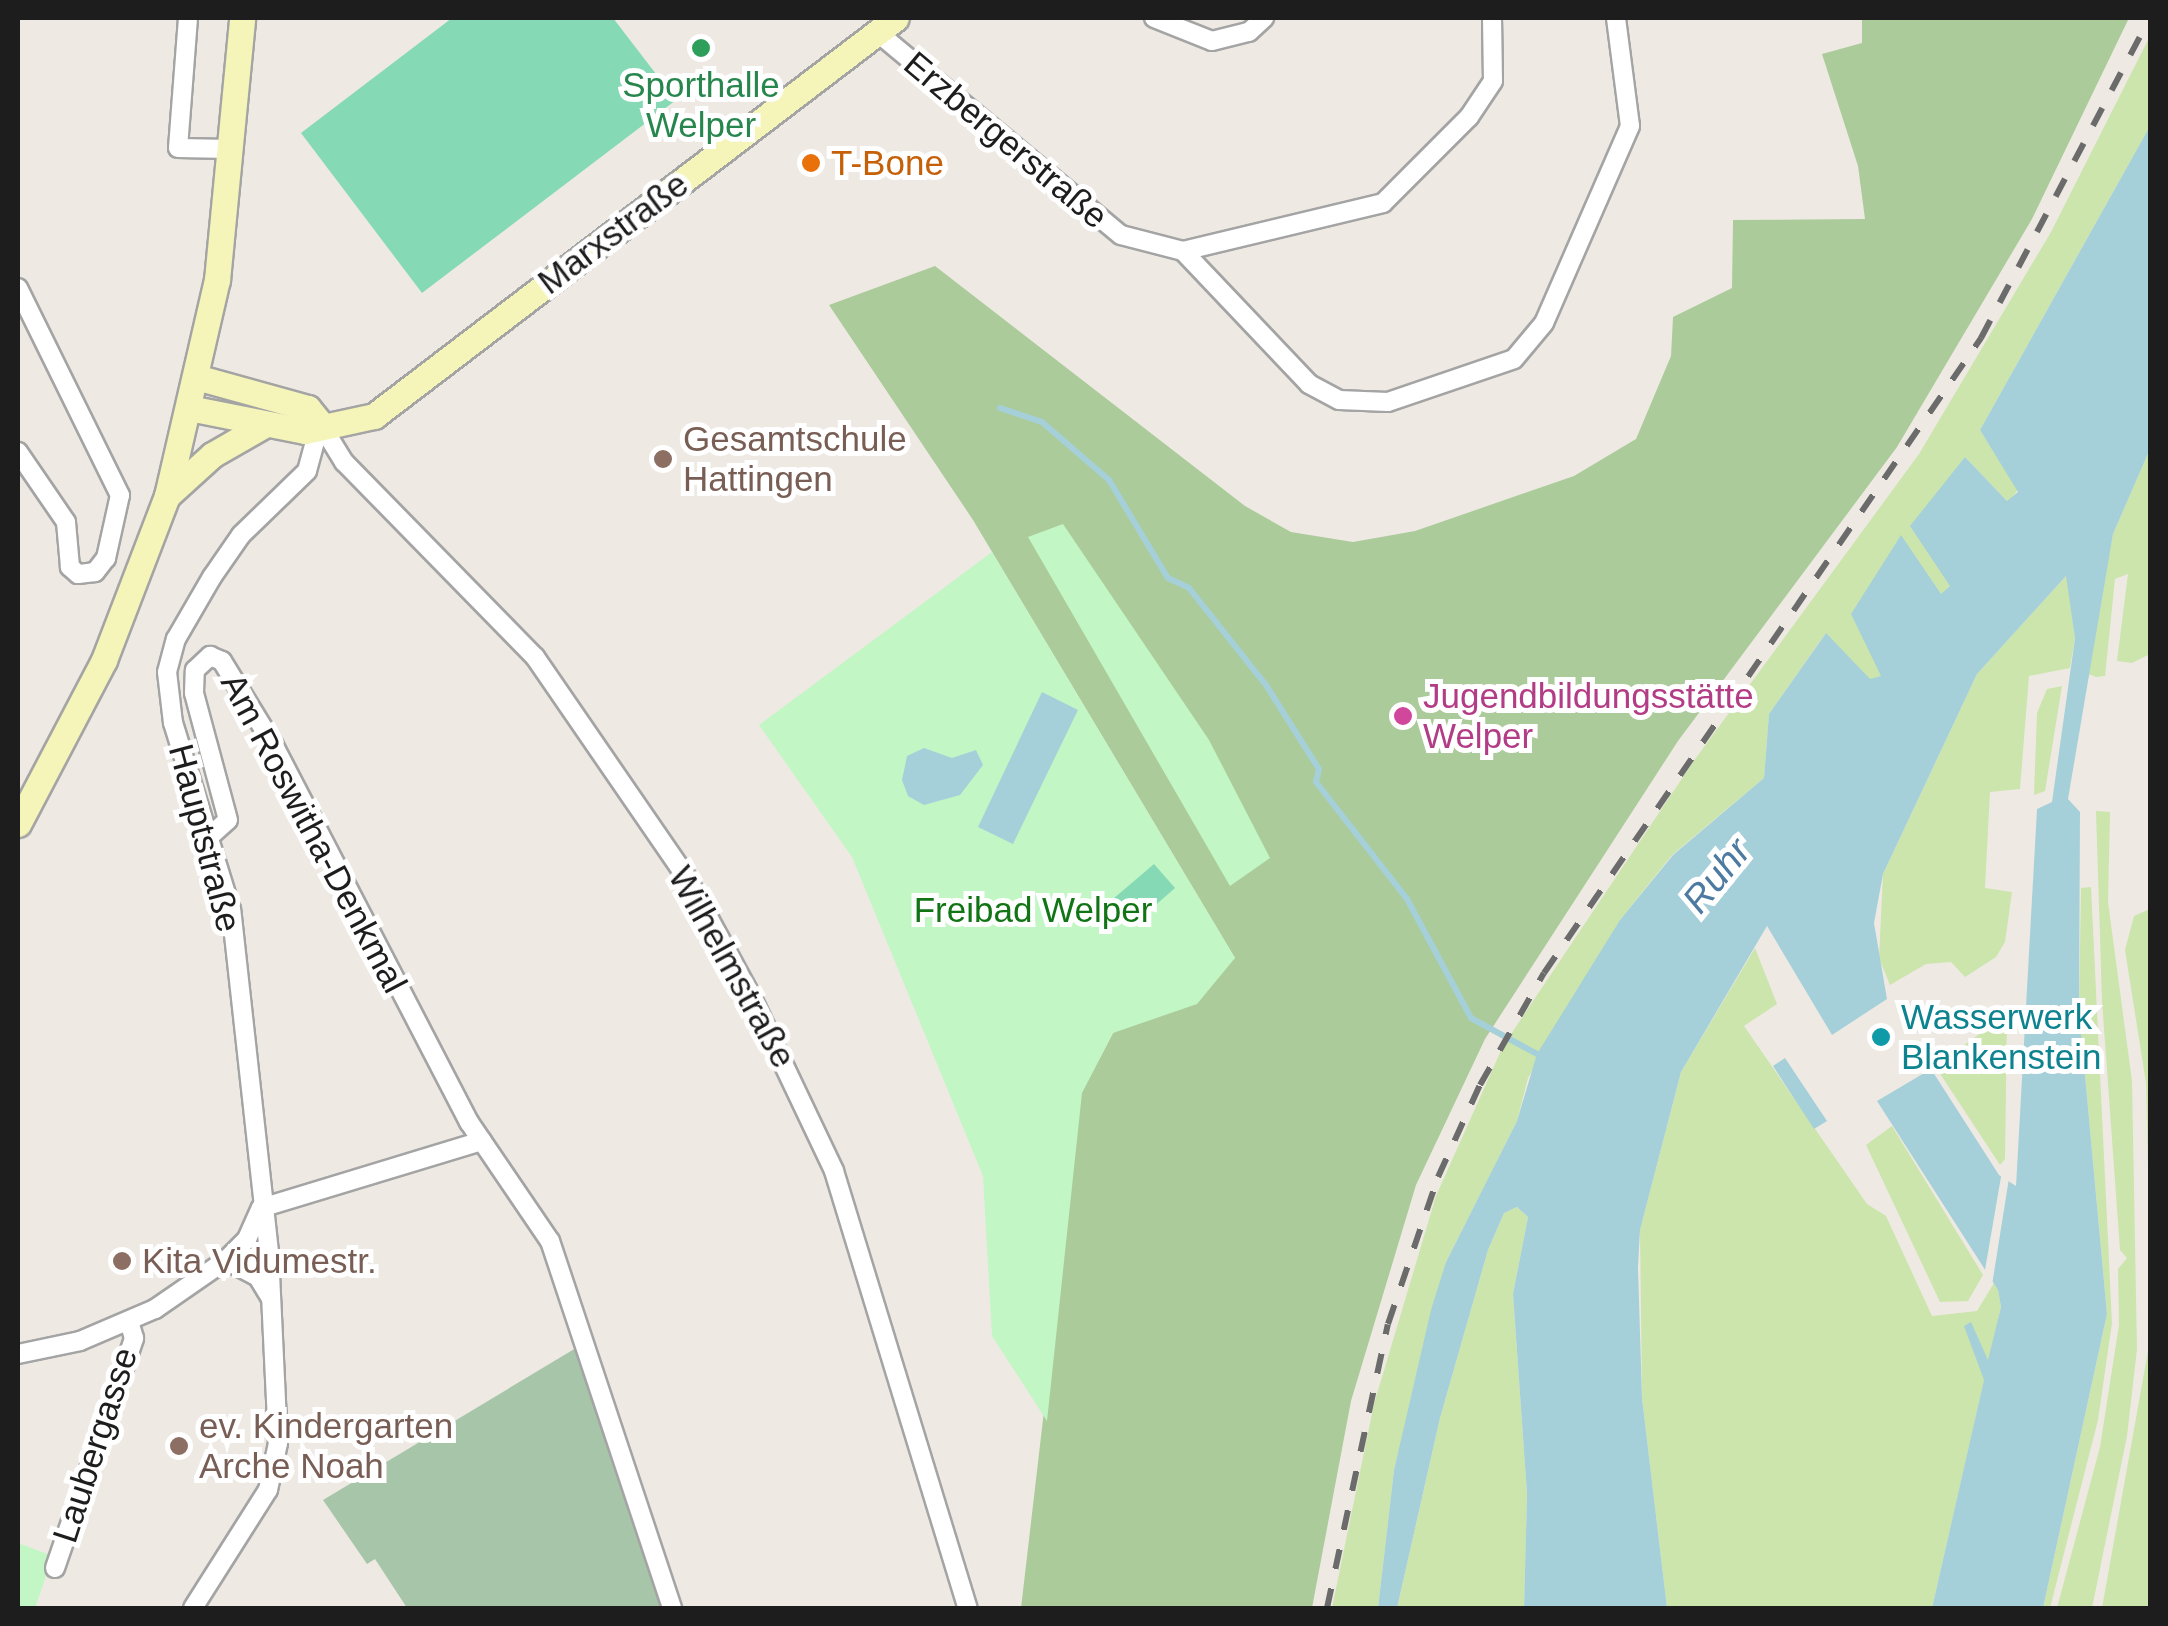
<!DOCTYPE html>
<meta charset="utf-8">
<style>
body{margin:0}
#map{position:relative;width:2168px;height:1626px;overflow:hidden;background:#eeeae3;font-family:Helvetica,sans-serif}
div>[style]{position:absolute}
.grass>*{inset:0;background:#cbe5ac}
.forest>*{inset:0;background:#abcb9a}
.cemetery>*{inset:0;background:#a6c5a9}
.park>*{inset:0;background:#c2f6c4}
.pitch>*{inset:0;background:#85d9b4}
.water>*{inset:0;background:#a6d0d9}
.pier>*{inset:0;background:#eeeae3}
.stream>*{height:6px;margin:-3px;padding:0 3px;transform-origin:3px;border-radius:3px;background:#a6d0d9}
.roads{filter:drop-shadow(2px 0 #a4a4a4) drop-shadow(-2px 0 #a4a4a4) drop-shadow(0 2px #a4a4a4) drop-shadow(0 -2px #a4a4a4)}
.street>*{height:18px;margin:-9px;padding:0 9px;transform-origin:9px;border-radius:9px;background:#fff}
.secondary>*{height:25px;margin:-12.5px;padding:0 12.5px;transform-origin:12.5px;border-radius:12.5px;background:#f5f5b9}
.rail>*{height:6px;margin-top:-3px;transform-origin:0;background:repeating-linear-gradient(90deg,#6b6b6b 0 20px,transparent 0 40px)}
.dots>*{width:28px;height:28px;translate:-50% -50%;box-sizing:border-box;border:5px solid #fff;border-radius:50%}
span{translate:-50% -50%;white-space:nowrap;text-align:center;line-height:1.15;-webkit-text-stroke:10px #fff;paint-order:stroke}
.leisure-label{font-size:35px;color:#27864d}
.street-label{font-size:35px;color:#1d1d1d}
.food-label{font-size:35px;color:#c56008}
.left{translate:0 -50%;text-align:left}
.education-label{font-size:35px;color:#785e54}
.hotel-label{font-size:35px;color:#b23c85}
.park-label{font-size:35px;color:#117415}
.culture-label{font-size:35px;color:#0d838f}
.water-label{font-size:38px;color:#4c7aa0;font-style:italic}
.frame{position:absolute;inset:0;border:20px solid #1d1d1d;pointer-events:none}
</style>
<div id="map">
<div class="grass">
<div style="clip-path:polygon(2150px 36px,2150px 126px,1980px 430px,2018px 490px,2008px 502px,1965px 457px,1950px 586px,1941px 595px,1901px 536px,1881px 676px,1870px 680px,1825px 634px,1769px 714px,1764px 778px,1672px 855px,1620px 920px,1528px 1078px,1517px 1121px,1446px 1262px,1394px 1470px,1378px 1608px,1332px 1608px,1374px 1404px,1436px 1196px,1503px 1046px,1693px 762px,1919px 454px,2051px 232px)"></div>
<div style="clip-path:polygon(2150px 449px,2150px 654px,2132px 663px,2117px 661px,2128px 574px,2115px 579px,2105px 676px,2096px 677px,2086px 673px,2113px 534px)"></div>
<div style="clip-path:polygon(2067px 575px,2075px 637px,2070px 668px,2029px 676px,2020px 789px,1990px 792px,1985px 888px,2012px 892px,2005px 942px,1996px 957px,1965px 977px,1951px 962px,1926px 964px,1890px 985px,1879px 958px,1883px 874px,1977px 674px)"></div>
<div style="clip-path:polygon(2062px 686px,2045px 791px,2034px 795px,2037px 713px,2047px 689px)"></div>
<div style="clip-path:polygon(2096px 811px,2110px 812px,2108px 902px,2132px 1081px,2137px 1349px,2127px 1436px,2092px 1608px,2057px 1608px,2100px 1447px,2119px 1325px,2118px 1269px,2127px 1258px,2120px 1250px,2102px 1001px)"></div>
<div style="clip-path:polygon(2091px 887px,2112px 1323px,2098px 1420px,2050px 1608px,2043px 1608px,2107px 1314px,2079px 1010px,2081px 888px)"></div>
<div style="clip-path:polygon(2150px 909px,2150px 1258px,2146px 1083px,2125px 950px,2134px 916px)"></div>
<div style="clip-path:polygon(1755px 948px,1777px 1004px,1744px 1026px,1867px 1204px,1886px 1216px,1932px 1316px,1977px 1311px,1994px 1283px,1998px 1290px,2001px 1307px,1932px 1608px,1667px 1608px,1642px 1398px,1640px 1230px,1681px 1072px)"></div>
<div style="clip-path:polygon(2007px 1014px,2005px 1159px,2000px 1165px,1935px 1066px)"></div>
<div style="clip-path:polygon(1892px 1126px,1983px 1275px,1968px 1301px,1940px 1302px,1866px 1145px)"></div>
<div style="clip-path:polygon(1517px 1207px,1528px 1217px,1513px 1294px,1527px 1494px,1524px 1608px,1397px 1608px,1440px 1418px,1488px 1250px,1504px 1213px)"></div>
<div style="clip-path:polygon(2150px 1266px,2150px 1608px,2102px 1608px,2148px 1351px)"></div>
</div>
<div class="forest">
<div style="clip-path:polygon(1862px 18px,2129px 18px,2032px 219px,1897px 447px,1678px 741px,1485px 1039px,1416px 1185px,1351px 1401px,1312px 1608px,1021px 1608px,1081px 1094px,1113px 1033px,1235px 958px,973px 520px,829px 305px,935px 266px,1245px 506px,1291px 532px,1353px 542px,1415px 531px,1574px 476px,1636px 439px,1671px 356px,1673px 317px,1732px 288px,1733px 220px,1865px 219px,1858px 166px,1822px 54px,1862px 43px)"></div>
</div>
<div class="cemetery">
<div style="clip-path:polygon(581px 1345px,664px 1608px,407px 1608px,375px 1559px,367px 1564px,323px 1500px)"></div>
</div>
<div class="park">
<div style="clip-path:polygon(1063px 524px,1209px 740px,1270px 858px,1230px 886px,1028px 537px)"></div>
<div style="clip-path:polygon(992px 552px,1235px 958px,1197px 1004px,1113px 1033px,1082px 1093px,1047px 1421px,992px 1336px,983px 1176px,852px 857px,759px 725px)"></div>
<div style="clip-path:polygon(18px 1543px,53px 1556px,35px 1608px,18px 1608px)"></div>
</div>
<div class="pitch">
<div style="clip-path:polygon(452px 18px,613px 18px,676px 100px,422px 293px,301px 133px)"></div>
<div style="clip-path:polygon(1154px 864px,1175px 888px,1134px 924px,1113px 899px)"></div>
</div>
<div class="water">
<div style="clip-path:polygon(2150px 126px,2150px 449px,2113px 534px,2068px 799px,2080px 812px,2079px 1010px,2107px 1314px,2043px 1608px,1932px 1608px,1984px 1380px,1964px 1326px,1971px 1322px,1988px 1360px,2001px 1307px,1998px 1290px,1877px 1101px,1931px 1069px,1999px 1175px,2016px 1186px,2037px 809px,2052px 802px,2075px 638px,2066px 576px,1977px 674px,1883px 874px,1874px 923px,1887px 999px,1832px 1035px,1767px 926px,1681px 1072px,1640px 1230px,1638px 1267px,1642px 1398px,1667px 1608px,1524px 1608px,1527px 1494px,1513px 1294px,1528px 1217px,1517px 1207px,1504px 1213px,1488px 1250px,1440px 1418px,1397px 1608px,1378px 1608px,1394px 1470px,1431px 1310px,1446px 1262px,1517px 1121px,1537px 1054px,1620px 920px,1673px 855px,1764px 778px,1769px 714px,1826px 633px,1870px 679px,1881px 676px,1851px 614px,1901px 535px,1941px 594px,1950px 586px,1910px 526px,1965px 457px,2007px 501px,2018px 492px,1980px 430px)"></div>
<div style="clip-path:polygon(1042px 692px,1078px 710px,1013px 844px,978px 827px)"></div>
<div style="clip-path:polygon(924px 748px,952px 758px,976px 750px,983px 765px,960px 795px,924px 805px,908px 796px,902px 780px,907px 756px)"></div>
<div style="clip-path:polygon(1785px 1058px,1827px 1121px,1814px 1129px,1773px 1066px)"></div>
</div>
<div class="pier">
<div style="clip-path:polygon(2002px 1171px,2009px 1178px,1992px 1285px,1984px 1276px)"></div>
</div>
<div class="stream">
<div style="left:1000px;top:408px;width:44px;rotate:18.4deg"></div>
<div style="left:1042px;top:422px;width:89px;rotate:40.9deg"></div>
<div style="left:1109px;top:480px;width:114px;rotate:59deg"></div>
<div style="left:1168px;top:578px;width:23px;rotate:25deg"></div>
<div style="left:1189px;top:588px;width:124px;rotate:51.6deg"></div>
<div style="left:1266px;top:685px;width:99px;rotate:57.8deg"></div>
<div style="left:1319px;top:769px;width:13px;rotate:103deg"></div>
<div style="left:1316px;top:782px;width:148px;rotate:52.1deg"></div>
<div style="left:1407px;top:899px;width:135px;rotate:61.7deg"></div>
<div style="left:1471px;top:1018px;width:75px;rotate:28.6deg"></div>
</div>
<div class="roads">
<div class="street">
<div style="left:188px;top:18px;width:130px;rotate:94.4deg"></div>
<div style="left:178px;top:148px;width:53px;rotate:1.1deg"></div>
<div style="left:1154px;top:18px;width:62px;rotate:21.6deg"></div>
<div style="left:1212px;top:41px;width:38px;rotate:-14deg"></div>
<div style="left:1249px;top:32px;width:21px;rotate:-43deg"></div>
<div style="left:877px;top:32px;width:317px;rotate:39.8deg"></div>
<div style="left:1121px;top:235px;width:64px;rotate:14.5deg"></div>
<div style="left:1183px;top:251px;width:206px;rotate:-13.5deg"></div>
<div style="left:1383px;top:203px;width:122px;rotate:-45deg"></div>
<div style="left:1469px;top:117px;width:43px;rotate:-56.3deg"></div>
<div style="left:1493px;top:81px;width:63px;rotate:-90.9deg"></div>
<div style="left:1183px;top:251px;width:183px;rotate:46.5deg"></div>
<div style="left:1309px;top:384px;width:34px;rotate:28deg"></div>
<div style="left:1339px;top:400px;width:49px;rotate:2.3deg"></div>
<div style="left:1388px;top:402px;width:133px;rotate:-18.8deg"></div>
<div style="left:1514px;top:359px;width:47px;rotate:-50.2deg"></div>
<div style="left:1544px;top:323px;width:215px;rotate:-66.4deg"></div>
<div style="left:1630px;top:126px;width:109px;rotate:-97.4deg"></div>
<div style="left:18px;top:288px;width:231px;rotate:63.8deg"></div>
<div style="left:120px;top:495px;width:65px;rotate:102.5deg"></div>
<div style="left:106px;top:558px;width:18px;rotate:128deg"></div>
<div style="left:95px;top:572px;width:17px;rotate:173deg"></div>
<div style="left:78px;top:574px;width:11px;rotate:-139deg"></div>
<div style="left:70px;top:567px;width:45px;rotate:-95.1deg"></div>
<div style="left:66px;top:522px;width:85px;rotate:-124.4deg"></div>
<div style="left:320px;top:423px;width:46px;rotate:58.4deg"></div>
<div style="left:344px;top:462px;width:273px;rotate:45.6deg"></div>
<div style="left:535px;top:657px;width:270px;rotate:55.5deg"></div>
<div style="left:688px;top:880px;width:134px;rotate:61.5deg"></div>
<div style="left:752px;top:998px;width:191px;rotate:64.6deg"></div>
<div style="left:834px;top:1171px;width:457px;rotate:73deg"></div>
<div style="left:209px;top:837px;width:25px;rotate:-42deg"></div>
<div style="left:228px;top:820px;width:131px;rotate:-105deg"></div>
<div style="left:194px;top:693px;width:23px;rotate:-88deg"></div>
<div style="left:195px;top:670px;width:21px;rotate:-43deg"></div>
<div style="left:210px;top:656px;width:13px;rotate:23deg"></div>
<div style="left:222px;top:661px;width:100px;rotate:58.5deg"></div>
<div style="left:274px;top:746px;width:424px;rotate:62.6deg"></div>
<div style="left:469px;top:1122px;width:144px;rotate:55.8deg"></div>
<div style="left:550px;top:1241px;width:387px;rotate:71.6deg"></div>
<div style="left:261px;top:1208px;width:231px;rotate:-16.9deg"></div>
<div style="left:226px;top:1260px;width:36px;rotate:28deg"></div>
<div style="left:258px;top:1277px;width:23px;rotate:59deg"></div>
<div style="left:18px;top:1354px;width:63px;rotate:-11.8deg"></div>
<div style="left:80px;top:1341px;width:82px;rotate:-23.1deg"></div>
<div style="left:155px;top:1309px;width:86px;rotate:-34.6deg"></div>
<div style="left:226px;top:1260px;width:30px;rotate:-45deg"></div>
<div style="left:247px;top:1239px;width:34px;rotate:-66deg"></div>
<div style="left:55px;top:1568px;width:243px;rotate:-71deg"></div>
<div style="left:134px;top:1338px;width:17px;rotate:-107deg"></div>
<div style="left:193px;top:1608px;width:140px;rotate:-57.6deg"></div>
<div style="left:268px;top:1490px;width:48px;rotate:-78deg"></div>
<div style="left:278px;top:1443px;width:191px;rotate:-92.7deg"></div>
<div style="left:269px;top:1252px;width:344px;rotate:-96.3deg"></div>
<div style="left:231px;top:910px;width:196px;rotate:-107.2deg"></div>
<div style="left:173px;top:723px;width:51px;rotate:-96.7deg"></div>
<div style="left:167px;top:672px;width:34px;rotate:-75deg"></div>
<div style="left:176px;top:639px;width:72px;rotate:-59.9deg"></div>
<div style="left:212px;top:577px;width:51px;rotate:-55.4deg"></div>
<div style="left:241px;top:535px;width:92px;rotate:-44.1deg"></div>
<div style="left:307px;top:471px;width:50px;rotate:-74.8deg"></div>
</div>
<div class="secondary">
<div style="left:196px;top:377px;width:116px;rotate:15.5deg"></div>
<div style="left:308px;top:408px;width:19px;rotate:51deg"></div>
<div style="left:189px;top:408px;width:118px;rotate:11.2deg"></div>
<div style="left:305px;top:431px;width:71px;rotate:-12.3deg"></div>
<div style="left:374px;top:416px;width:656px;rotate:-37.32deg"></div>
<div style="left:167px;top:496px;width:61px;rotate:-42.3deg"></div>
<div style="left:212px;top:455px;width:62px;rotate:-29.9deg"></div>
<div style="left:18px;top:824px;width:185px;rotate:-62.3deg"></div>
<div style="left:104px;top:660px;width:176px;rotate:-69deg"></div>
<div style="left:167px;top:496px;width:222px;rotate:-77deg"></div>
<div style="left:217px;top:280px;width:263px;rotate:-84.5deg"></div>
</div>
</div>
<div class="rail">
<div style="left:1327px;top:1608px;width:290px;rotate:-77.9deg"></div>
<div style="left:1388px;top:1324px;width:155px;rotate:-71.2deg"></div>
<div style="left:1438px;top:1177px;width:101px;rotate:-65.5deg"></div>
<div style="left:1480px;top:1085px;width:129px;rotate:-60.3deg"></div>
<div style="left:1544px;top:973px;width:771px;rotate:-55.46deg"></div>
<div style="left:1981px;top:338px;width:362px;rotate:-62.2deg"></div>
</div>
<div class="dots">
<div style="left:701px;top:48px;background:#2e9e5b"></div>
<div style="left:811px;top:163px;background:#e8710a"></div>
<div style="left:663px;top:459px;background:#8d6e63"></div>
<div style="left:1403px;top:716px;background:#d1479c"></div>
<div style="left:1881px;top:1037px;background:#0f9aa8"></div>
<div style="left:122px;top:1261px;background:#8d6e63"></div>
<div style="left:179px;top:1446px;background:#8d6e63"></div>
</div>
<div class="leisure-label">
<span style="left:701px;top:105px">Sporthalle<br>Welper</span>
</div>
<div class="street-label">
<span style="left:1006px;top:140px;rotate:40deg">Erzbergerstraße</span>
<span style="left:613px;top:233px;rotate:-37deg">Marxstraße</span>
<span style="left:314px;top:833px;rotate:62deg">Am Roswitha-Denkmal</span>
<span style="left:205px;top:838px;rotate:75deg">Hauptstraße</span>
<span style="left:732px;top:967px;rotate:61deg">Wilhelmstraße</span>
<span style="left:95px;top:1445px;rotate:-72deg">Laubergasse</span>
</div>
<div class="food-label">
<span class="left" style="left:831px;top:163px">T-Bone</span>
</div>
<div class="education-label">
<span class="left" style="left:683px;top:459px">Gesamtschule<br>Hattingen</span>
<span class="left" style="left:142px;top:1261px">Kita Vidumestr.</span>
<span class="left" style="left:199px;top:1446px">ev. Kindergarten<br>Arche Noah</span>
</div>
<div class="hotel-label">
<span class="left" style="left:1423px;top:716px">Jugendbildungsstätte<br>Welper</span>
</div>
<div class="park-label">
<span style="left:1033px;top:910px">Freibad Welper</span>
</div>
<div class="culture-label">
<span class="left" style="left:1901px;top:1037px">Wasserwerk<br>Blankenstein</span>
</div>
<div class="water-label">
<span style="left:1717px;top:876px;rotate:-51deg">Ruhr</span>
</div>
<div class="frame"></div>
</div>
